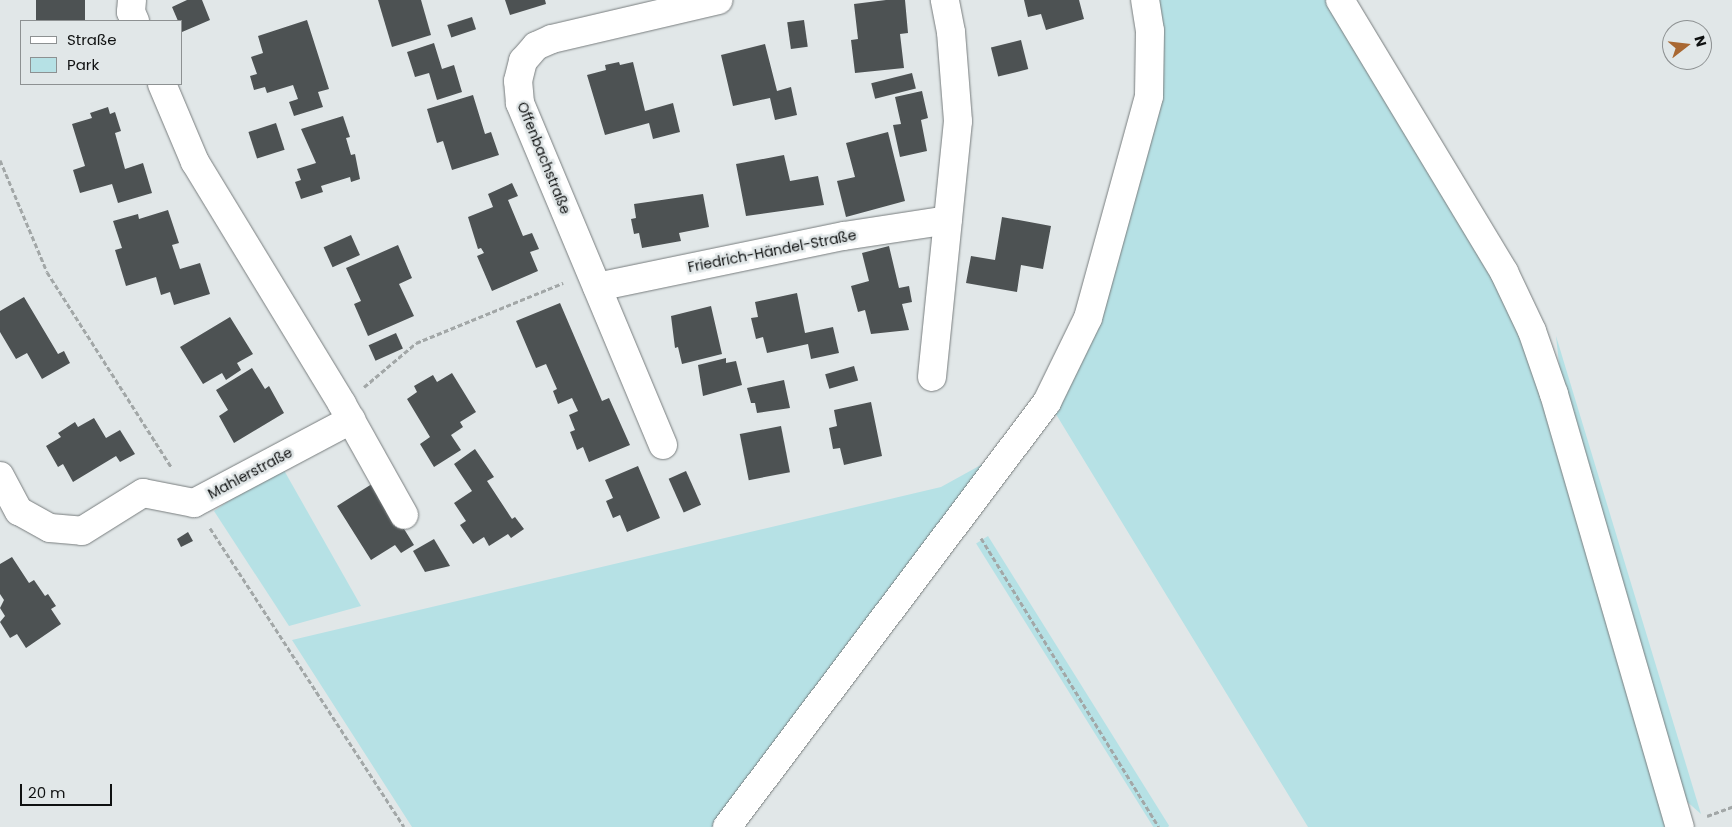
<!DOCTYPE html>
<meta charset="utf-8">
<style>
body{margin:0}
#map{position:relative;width:1732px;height:827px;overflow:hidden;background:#e1e7e8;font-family:Poppins,sans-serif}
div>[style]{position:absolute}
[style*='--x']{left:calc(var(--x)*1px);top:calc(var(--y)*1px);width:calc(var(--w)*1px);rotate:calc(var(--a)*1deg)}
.green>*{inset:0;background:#b6e1e5;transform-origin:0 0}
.building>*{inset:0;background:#4d5253;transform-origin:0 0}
.path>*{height:3px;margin-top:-1.5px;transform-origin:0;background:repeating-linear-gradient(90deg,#a2a7a7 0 5px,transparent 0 7.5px)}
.roads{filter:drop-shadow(0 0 1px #787d7e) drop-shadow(0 0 1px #787d7e)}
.minor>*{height:28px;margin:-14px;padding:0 14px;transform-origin:14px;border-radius:14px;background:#fff}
span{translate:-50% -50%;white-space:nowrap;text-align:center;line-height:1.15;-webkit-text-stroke:5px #e1e7e8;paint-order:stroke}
.street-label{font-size:14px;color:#0f1111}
.legend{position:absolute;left:20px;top:20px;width:162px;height:65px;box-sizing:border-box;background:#e1e7e8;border:1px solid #8d9192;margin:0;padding:6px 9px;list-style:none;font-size:15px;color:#0f1111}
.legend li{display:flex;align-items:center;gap:10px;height:25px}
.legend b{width:25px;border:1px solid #8d9192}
.north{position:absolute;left:1662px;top:20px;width:50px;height:50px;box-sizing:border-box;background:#e1e7e8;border:1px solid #8d9192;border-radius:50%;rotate:74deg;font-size:14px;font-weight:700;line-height:20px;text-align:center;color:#0f1111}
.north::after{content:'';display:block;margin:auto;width:18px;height:22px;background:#a96832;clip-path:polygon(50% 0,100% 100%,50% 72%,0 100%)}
.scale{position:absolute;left:20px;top:784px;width:92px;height:22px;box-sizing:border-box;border:2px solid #0f1111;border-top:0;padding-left:6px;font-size:15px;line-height:18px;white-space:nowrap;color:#0f1111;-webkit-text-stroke:4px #e1e7e8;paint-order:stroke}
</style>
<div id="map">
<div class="green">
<i style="clip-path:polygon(1157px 0,1332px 0,1524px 332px,1671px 815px,1664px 827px,1308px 827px,1054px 411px,1097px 331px)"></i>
<i style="clip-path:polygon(1556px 336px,1701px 814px,1676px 792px,1562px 391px)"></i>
<i style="clip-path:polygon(999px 455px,717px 827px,412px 827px,292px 640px,941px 487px)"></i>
<i style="clip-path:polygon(281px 465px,361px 606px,289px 626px,214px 511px)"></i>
<i style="left:988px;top:536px;width:342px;height:14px;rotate:58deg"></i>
</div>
<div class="building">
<i style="left:36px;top:0;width:49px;height:21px"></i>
<i style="clip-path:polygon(187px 0,202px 0,210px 20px,182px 32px,181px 21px,178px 21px,172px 7px)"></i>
<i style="clip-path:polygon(378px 0,421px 0,431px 35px,392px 47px)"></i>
<i style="clip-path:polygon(505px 0,545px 0,546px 4px,510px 15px)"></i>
<i style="clip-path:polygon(886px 0,905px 0,908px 33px,900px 34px,904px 68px,855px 73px,851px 40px,858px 39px,854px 4px)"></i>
<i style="clip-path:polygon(1024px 0,1079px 0,1084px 19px,1046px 30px,1041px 14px,1028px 17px)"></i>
<i style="left:472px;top:17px;width:13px;height:26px;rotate:72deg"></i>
<i style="clip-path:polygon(307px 20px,329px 89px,318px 92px,323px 107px,294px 116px,289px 102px,298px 99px,293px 85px,267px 93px,265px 87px,254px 90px,250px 76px,257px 74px,251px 57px,263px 53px,258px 36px)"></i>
<i style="left:804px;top:20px;width:27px;height:17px;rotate:82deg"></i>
<i style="left:1021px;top:40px;width:30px;height:31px;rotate:76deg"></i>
<i style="clip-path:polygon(434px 43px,442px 69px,454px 65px,462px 92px,437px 100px,429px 73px,415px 77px,407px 52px)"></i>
<i style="clip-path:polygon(765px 44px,777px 91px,791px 87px,797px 115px,775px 120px,770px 98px,733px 106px,721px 55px)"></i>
<i style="clip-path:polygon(619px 62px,620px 65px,633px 62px,645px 111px,673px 103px,680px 132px,653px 139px,649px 123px,605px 135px,587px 75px,606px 70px,605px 65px)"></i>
<i style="left:912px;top:73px;width:16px;height:42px;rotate:76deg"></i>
<i style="clip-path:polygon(922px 91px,928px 118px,921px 120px,927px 151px,900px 157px,893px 125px,901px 124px,895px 97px)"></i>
<i style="clip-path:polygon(473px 95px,485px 134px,491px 132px,499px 155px,452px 170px,443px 141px,437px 143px,427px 109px)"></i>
<i style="clip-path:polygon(108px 107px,110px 114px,115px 112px,121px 131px,115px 133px,125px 169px,143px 163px,152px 193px,118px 203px,112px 184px,80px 193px,73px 170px,85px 166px,72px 124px,92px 118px,90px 113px)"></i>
<i style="clip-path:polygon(343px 116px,350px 137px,346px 138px,351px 155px,355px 154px,360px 179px,351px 182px,350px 177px,321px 186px,323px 192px,301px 199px,295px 182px,301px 180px,297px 169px,316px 163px,301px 129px)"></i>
<i style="left:276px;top:123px;width:28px;height:29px;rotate:72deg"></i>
<i style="clip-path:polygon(888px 132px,905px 201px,846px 217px,837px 181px,855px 177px,846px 143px)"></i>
<i style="clip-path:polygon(784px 155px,790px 181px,818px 176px,824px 205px,746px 216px,736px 164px)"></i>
<i style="clip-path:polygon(512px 183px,518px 196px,508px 200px,523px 236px,532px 233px,539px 249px,530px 252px,538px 271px,492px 291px,477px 256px,484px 253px,481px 248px,478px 249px,468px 217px,493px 207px,488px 194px)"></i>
<i style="clip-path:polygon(703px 194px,709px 227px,679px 233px,681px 241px,642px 248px,639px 233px,634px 234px,631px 219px,636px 218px,634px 204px)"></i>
<i style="clip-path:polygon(168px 210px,179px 243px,172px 245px,180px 269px,200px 263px,210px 294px,174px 305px,170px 292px,161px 295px,156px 277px,126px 286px,115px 250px,122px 248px,113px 221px,138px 214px,139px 219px)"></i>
<i style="clip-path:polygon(1002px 217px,1051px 226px,1043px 269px,1021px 265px,1017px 292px,966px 283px,971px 256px,995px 260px)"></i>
<i style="left:351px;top:235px;width:22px;height:30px;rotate:66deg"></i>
<i style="clip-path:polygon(398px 245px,412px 278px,399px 284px,414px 316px,368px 336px,354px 304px,361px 301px,346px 268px)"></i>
<i style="clip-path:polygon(889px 246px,899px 288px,909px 286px,912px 302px,902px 304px,909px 330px,871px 334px,865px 310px,858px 312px,851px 286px,869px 281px,862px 253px)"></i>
<i style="clip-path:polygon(797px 293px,805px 333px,833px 327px,839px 353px,811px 359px,808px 344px,767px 353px,763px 337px,756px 339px,751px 318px,758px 317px,755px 302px)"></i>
<i style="clip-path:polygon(24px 297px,58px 354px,64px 351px,70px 363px,42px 379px,27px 353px,16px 359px,0 332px,0 311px)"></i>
<i style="clip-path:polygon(560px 303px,602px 401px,609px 398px,630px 445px,589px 462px,583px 447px,577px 450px,570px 432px,575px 430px,569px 415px,578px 411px,572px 398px,558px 404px,553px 391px,557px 389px,546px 364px,536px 368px,516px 321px)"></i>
<i style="clip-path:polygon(711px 306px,722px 354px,682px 364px,678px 347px,675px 348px,671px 316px)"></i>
<i style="clip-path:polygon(230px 317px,253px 354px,237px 363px,241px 370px,226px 380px,222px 373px,203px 384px,180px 347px)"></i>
<i style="left:396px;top:333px;width:17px;height:30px;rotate:66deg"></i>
<i style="clip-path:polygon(726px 358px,726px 363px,736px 361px,742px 385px,703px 396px,698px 365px)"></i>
<i style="left:854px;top:366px;width:15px;height:30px;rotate:74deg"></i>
<i style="clip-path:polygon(252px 368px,265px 389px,269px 386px,284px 413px,234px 443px,219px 416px,228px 410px,216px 390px)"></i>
<i style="clip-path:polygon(452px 373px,476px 412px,460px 422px,463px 427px,451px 435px,461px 450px,434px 467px,420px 444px,430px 437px,407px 399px,417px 392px,414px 386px,433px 375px,437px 382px)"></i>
<i style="clip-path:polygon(784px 380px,790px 408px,757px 413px,755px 403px,751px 403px,747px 388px)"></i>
<i style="clip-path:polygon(871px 402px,882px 456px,844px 465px,840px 448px,833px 449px,829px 428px,837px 426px,834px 410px)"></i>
<i style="clip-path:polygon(94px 418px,106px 438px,120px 430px,135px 454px,120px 462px,116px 456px,73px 482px,63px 464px,58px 467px,46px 446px,61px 437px,58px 433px,75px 422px,78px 427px)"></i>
<i style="left:781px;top:426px;width:47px;height:42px;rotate:79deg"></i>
<i style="clip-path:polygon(475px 449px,494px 477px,487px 481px,512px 519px,515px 517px,524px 529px,511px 538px,508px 534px,489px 546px,484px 537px,473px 544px,460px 525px,466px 521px,454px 503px,472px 491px,454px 464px)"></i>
<i style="clip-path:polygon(638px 466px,660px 518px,627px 532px,620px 515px,613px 518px,606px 501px,613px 498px,605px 480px)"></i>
<i style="left:686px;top:471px;width:37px;height:19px;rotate:66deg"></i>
<i style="clip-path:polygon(375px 482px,414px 545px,401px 553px,395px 545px,371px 560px,337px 506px)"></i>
<i style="clip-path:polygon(188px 532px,193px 541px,181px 547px,177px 539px)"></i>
<i style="clip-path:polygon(434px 539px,450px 566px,425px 572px,413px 551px)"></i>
<i style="clip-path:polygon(12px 557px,29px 583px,34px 580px,45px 596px,48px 594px,56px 606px,51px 609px,61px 624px,26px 648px,17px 634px,10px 638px,0 622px,5px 616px,0 608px,4px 600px,0 594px,0 564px)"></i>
</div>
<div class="path">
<i style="--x:0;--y:160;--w:121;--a:67.2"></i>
<i style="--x:47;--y:272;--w:232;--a:57.5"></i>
<i style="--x:364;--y:387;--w:68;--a:-40.2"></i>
<i style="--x:416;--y:343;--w:159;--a:-22.2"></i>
<i style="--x:210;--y:528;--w:356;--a:57"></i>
<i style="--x:981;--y:538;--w:339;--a:58.4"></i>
<i style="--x:1707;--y:816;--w:27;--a:-20"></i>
</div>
<div class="roads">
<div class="minor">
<i style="--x:132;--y:0;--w:12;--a:95"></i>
<i style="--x:131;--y:12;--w:10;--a:66"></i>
<i style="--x:1340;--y:0;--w:318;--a:58.9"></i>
<i style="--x:1504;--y:272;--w:65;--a:64.6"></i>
<i style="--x:1532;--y:331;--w:67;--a:70.8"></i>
<i style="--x:1554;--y:394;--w:451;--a:73.8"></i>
<i style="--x:162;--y:84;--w:85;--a:67.1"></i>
<i style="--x:195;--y:162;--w:283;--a:58.7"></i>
<i style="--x:342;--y:404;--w:127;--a:60.8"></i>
<i style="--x:597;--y:287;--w:252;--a:-11.7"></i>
<i style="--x:844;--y:236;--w:105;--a:-8.7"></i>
<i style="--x:932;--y:377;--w:257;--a:-84.2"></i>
<i style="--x:958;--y:121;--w:89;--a:-94.5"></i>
<i style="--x:951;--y:32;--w:33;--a:-101"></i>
<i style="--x:663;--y:445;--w:371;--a:-112.7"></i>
<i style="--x:520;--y:103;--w:22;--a:-95"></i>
<i style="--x:518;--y:81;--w:21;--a:-76"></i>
<i style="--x:523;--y:61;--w:20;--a:-49"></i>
<i style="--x:536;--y:46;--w:17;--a:-24"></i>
<i style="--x:552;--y:39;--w:171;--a:-13.2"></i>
<i style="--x:0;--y:476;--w:40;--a:62"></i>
<i style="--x:19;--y:511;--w:35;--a:29"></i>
<i style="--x:50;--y:528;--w:32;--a:5"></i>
<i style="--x:82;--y:531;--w:72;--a:-31.9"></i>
<i style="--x:143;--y:493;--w:52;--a:11.1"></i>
<i style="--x:194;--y:503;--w:178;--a:-27.9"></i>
<i style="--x:727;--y:827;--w:532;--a:-53.02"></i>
<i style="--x:1047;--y:402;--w:93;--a:-64"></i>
<i style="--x:1088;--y:318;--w:230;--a:-74.6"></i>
<i style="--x:1149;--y:96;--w:65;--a:-89.1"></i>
<i style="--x:1150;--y:31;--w:31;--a:-99"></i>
</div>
</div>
<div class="street-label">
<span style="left:544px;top:158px;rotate:68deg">Offenbachstraße</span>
<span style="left:772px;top:251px;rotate:-11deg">Friedrich-Händel-Straße</span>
<span style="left:250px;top:473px;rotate:-28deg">Mahlerstraße</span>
</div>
<ul class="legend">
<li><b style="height:6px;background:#fff"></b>Straße</li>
<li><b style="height:14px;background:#b6e1e5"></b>Park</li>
</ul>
<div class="north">N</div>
<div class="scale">20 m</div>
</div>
